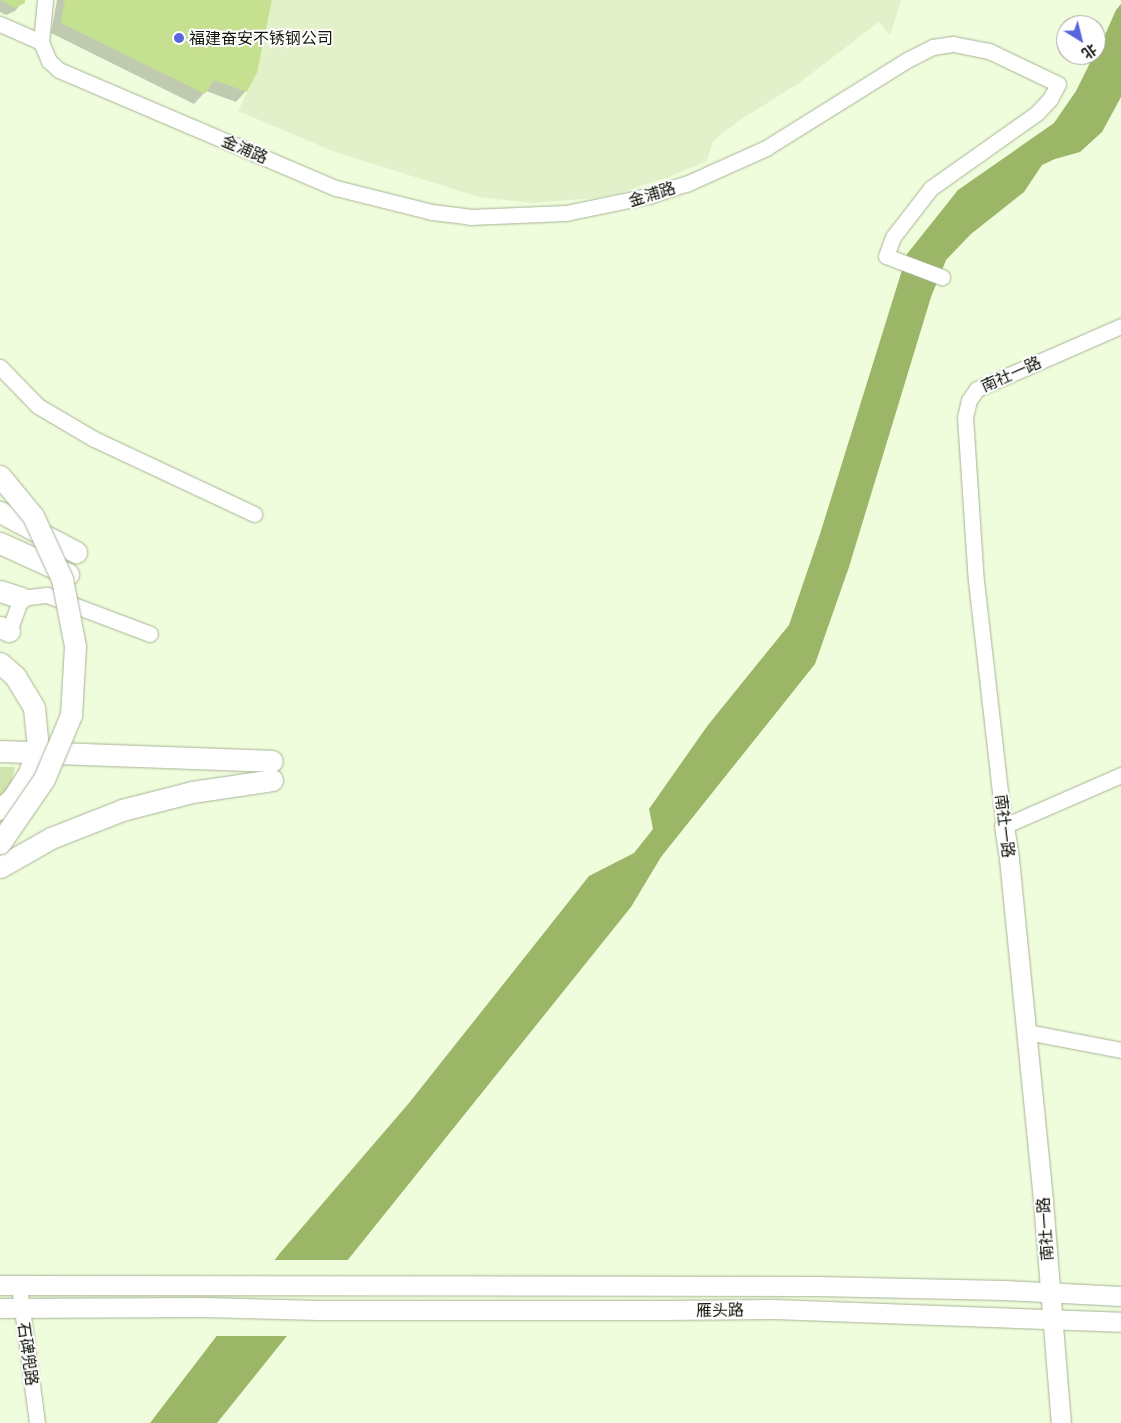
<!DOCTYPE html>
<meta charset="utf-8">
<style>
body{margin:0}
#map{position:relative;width:1121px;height:1423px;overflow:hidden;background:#f0fddd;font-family:"IBM Plex Serif","Noto Sans SC",serif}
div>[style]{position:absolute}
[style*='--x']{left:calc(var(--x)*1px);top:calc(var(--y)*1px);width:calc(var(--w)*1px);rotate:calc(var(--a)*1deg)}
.built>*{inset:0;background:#e2f1ca}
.green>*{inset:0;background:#d0e4ad}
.water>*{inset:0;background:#9bb667}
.pier>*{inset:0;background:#f0fddd}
.shadow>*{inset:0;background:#0003}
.building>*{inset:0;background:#c5e190}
.roads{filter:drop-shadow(0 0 1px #a7b395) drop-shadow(0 0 1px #a7b395)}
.minor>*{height:15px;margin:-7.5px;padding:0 7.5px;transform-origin:7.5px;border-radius:7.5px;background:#fff}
.major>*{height:19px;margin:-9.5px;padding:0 9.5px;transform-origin:9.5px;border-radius:9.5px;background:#fff}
.highway>*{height:21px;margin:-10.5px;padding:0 10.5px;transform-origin:10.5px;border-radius:10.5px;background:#fff}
.bridges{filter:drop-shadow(0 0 1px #a7b395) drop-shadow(0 0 1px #a7b395)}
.highway-bridge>*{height:21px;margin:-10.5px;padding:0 10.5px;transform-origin:10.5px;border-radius:10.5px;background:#fff}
.dots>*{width:14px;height:14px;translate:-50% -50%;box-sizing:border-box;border:2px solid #fff;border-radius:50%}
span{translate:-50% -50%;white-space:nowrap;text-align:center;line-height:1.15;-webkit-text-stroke:4px #fff;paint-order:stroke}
.poi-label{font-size:16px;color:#11150a}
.left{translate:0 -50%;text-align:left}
.street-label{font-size:16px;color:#11150a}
.north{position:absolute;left:1056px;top:15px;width:50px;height:50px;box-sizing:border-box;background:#fff;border:1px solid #a0a19d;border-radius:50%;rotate:144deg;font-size:14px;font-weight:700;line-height:20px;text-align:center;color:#11150a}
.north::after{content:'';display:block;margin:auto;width:18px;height:22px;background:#5965dc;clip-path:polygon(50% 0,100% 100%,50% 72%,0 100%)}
</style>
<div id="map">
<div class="built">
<i style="clip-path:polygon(272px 0,901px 0,890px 36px,879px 22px,799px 83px,737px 122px,713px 141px,707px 161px,669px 177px,619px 193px,594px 198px,533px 203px,479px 197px,335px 152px,238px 111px,257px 73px)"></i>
</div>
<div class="green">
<i style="clip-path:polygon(0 767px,15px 767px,0 829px)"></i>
</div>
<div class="water">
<i style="clip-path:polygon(1121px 4px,1121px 97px,1102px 132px,1080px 152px,1055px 159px,1042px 165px,1024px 192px,971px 234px,946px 260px,931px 297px,849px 567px,815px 664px,661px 857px,631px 907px,217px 1423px,150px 1423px,280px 1253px,409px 1103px,589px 876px,634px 853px,653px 829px,649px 809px,708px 725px,789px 625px,820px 534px,907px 254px,958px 190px,1054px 123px,1076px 91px,1094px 55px,1096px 55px,1116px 10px)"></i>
</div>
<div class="pier">
<i style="clip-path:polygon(271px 1260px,352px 1260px,291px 1336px,213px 1336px)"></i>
</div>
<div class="shadow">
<i style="clip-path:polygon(0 0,24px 0,15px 11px,6px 15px,0 12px)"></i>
<i style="clip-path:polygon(57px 0,271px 0,246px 91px,236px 102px,206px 91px,194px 104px,51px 33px)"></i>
</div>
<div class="building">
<i style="clip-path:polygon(0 0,25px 0,25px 3px,15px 8px)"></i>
<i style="clip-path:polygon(65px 0,272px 0,257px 73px,247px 92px,214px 80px,205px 94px,61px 23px)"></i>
</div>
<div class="roads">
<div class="minor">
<i style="--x:45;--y:0;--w:42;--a:95.4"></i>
<i style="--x:41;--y:42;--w:21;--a:67"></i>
<i style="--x:49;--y:61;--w:13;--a:42"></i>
<i style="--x:59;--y:70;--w:301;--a:23.1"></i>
<i style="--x:336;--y:188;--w:99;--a:14"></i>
<i style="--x:432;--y:212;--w:38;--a:7"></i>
<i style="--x:470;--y:217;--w:96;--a:-2.4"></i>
<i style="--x:566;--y:213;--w:84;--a:-11.7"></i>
<i style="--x:648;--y:196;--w:40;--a:-18"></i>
<i style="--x:686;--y:184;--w:88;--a:-24.2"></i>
<i style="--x:766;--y:148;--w:166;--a:-32"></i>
<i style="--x:907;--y:60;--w:29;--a:-27"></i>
<i style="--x:933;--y:47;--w:20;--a:-9"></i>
<i style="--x:953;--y:44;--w:37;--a:11"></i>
<i style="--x:989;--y:51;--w:76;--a:25.6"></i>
<i style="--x:1058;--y:84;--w:17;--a:118"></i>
<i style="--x:1050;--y:99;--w:19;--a:133"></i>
<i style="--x:1037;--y:113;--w:130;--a:144.7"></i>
<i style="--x:931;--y:188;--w:62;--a:127.8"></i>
<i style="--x:893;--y:237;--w:20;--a:110"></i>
<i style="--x:886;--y:256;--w:60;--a:20.6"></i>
<i style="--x:0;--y:24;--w:45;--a:23.7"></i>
<i style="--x:1121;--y:326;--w:157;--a:156.4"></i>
<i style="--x:977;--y:389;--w:14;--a:126"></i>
<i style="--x:969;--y:400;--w:17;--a:103"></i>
<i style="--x:965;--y:417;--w:164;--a:86.2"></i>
<i style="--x:976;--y:581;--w:247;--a:83.5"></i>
<i style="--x:1004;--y:826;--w:128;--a:-23.6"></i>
<i style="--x:0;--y:367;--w:54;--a:45.7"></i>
<i style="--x:38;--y:406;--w:65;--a:30.5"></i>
<i style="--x:94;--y:439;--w:177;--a:25.1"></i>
<i style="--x:9;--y:631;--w:35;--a:-70"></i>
<i style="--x:21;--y:598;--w:26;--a:-7"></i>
<i style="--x:47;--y:595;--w:110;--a:20.7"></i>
<i style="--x:1027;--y:1032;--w:96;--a:10.8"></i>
<i style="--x:19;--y:1286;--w:138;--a:82.5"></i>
</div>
<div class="major">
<i style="--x:1004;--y:826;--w:33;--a:81"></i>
<i style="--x:1009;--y:859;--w:344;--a:84.3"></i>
<i style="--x:1043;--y:1201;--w:223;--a:85.4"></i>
<i style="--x:0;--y:1285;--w:816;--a:0.07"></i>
<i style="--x:816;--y:1286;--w:188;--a:1.2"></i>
<i style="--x:1004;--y:1290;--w:117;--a:2.9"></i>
<i style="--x:0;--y:1308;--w:203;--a:-0.3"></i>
<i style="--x:203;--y:1307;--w:115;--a:1.5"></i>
<i style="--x:318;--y:1310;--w:345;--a:0"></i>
<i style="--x:663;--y:1310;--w:111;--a:-0.5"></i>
<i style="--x:774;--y:1309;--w:347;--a:2.1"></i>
</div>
<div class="highway">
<i style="--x:0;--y:512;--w:86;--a:27.8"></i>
<i style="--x:0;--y:543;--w:75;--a:24.5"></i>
<i style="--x:0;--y:591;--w:22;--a:18"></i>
<i style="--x:0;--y:627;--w:10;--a:24"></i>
<i style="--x:0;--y:663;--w:20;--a:41"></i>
<i style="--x:15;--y:676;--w:37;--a:59"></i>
<i style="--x:34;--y:708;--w:40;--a:84.3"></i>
<i style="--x:38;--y:748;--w:27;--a:110"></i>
<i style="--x:29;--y:773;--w:30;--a:123"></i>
<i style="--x:13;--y:798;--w:17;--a:140"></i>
<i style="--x:0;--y:751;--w:272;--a:2.1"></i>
<i style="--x:0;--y:867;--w:59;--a:-29.6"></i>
<i style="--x:51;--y:838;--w:76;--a:-21.5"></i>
<i style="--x:122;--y:810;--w:72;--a:-14.4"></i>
<i style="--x:192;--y:792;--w:81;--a:-8.5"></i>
</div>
</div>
<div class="bridges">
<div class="highway-bridge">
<i style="--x:0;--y:476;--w:52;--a:50.5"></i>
<i style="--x:33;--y:516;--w:69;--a:65.3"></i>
<i style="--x:62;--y:579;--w:68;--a:79"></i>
<i style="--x:75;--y:646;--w:69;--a:93.3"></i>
<i style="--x:71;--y:715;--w:69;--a:112.9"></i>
<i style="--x:44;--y:779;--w:78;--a:124.5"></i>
</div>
</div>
<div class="dots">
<i style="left:179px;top:38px;background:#5965dc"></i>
</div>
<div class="poi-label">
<span class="left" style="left:189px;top:38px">福建奋安不锈钢公司</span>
</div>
<div class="street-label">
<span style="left:245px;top:149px;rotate:23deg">金浦路</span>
<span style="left:652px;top:194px;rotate:-17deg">金浦路</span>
<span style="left:1011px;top:374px;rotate:-24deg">南社一路</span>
<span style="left:1005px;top:826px;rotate:83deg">南社一路</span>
<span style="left:1045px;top:1229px;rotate:-94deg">南社一路</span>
<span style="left:720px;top:1310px;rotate:-1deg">雁头路</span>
<span style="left:28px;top:1354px;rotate:82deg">石碑兜路</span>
</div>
<div class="north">北</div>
</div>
